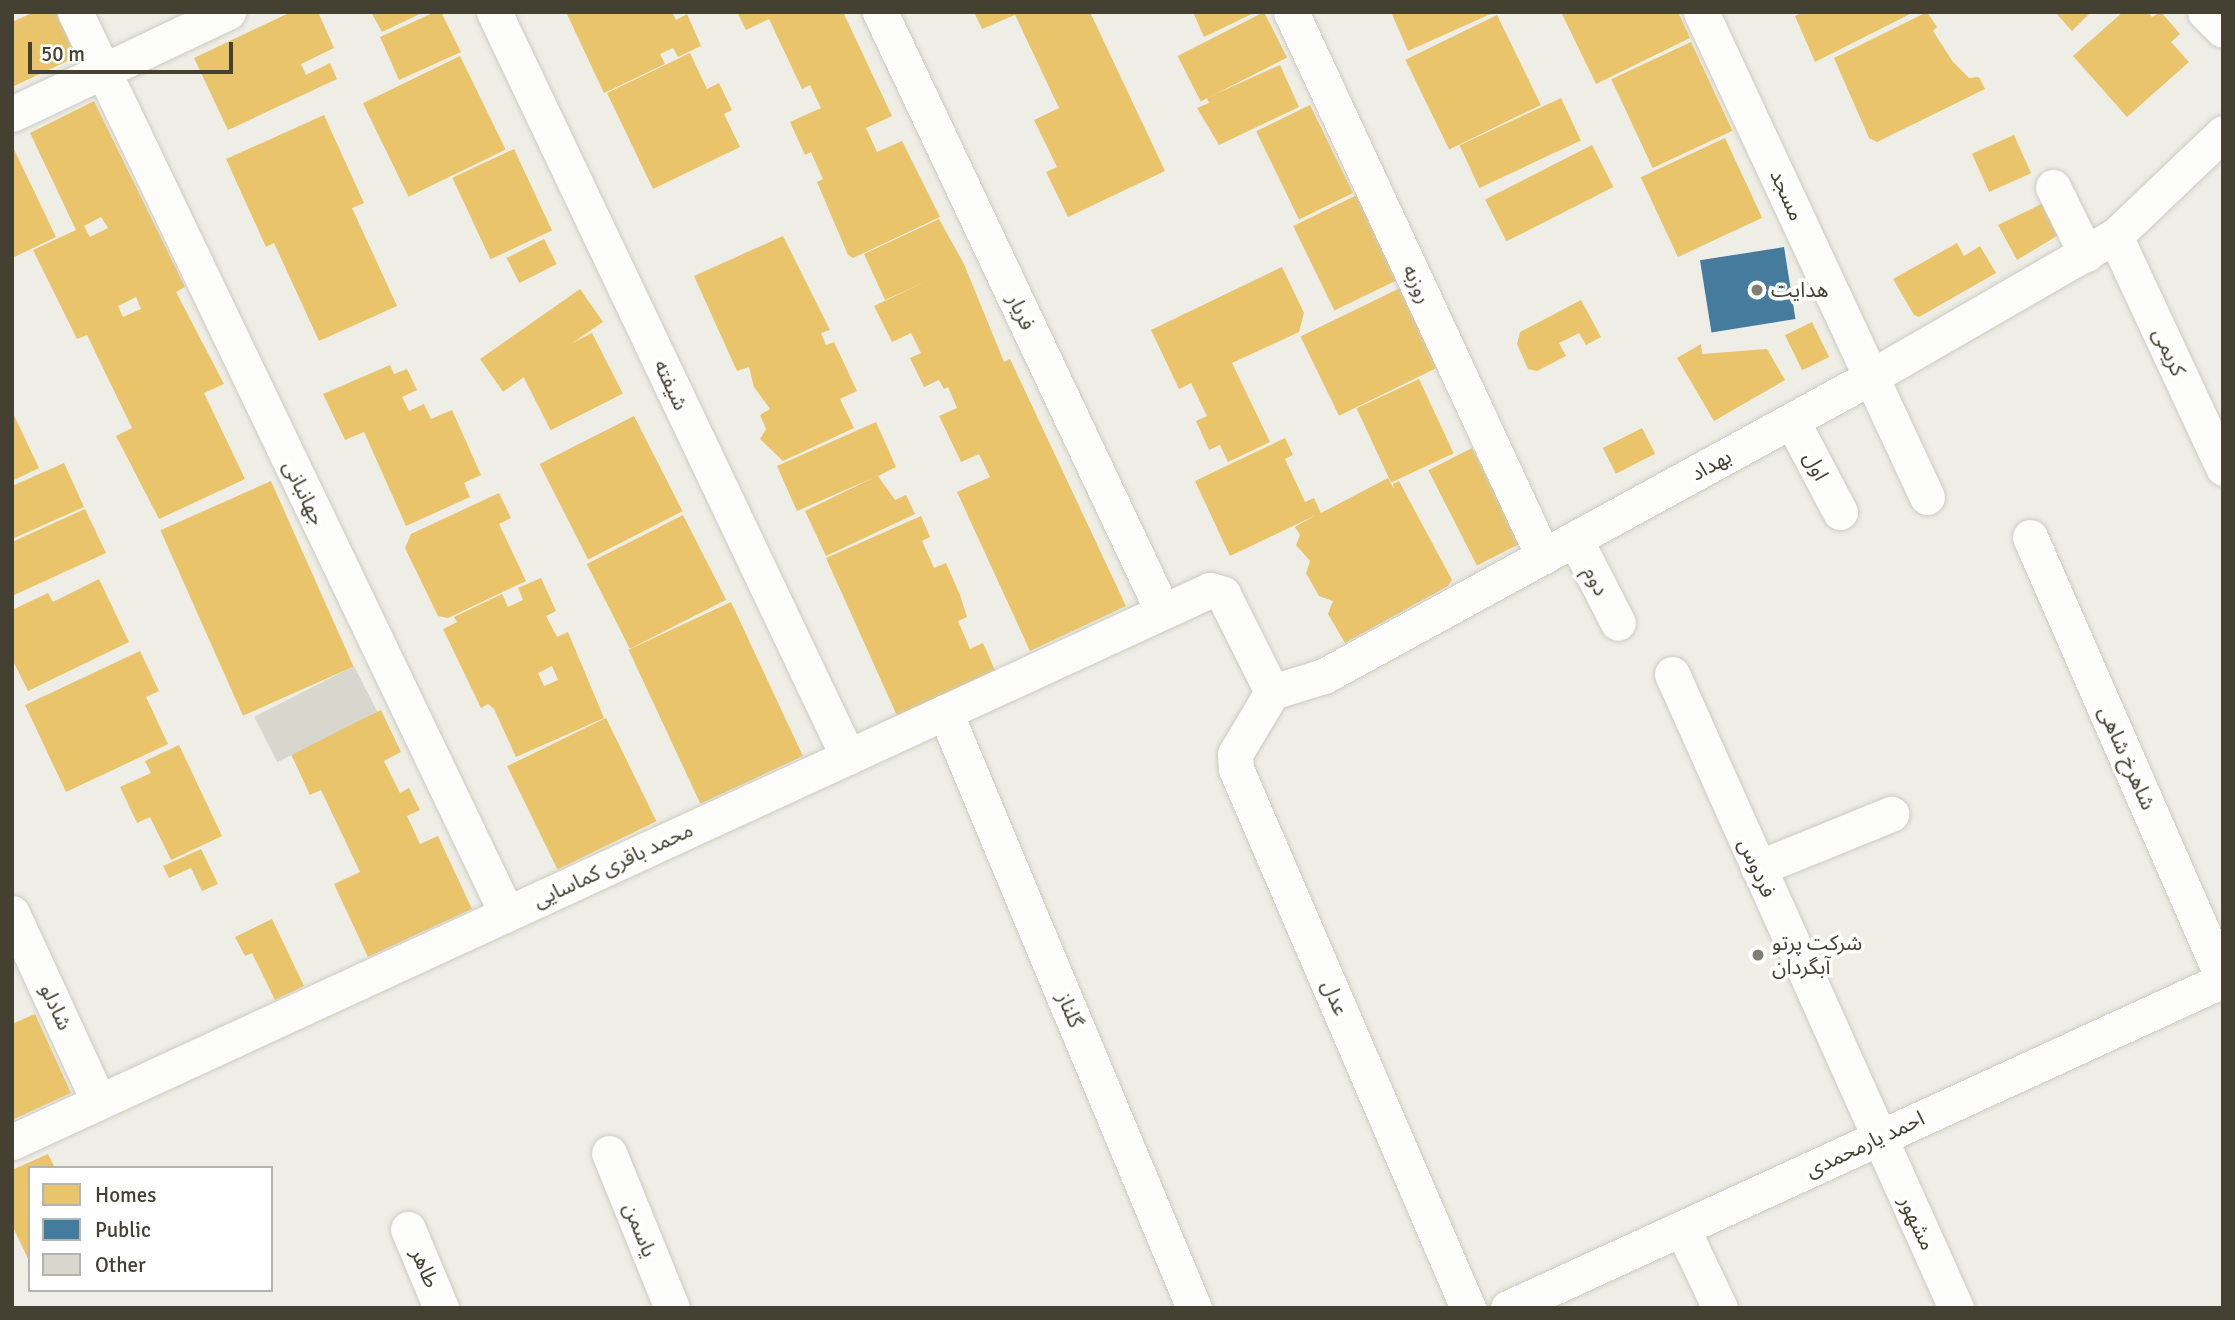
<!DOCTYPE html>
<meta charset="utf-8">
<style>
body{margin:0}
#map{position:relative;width:2235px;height:1320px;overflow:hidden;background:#eeeee6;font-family:Signika,"Noto Sans Arabic",sans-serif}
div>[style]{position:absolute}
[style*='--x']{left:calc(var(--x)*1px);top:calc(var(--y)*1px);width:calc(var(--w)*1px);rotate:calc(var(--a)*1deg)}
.homes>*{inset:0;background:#e9c46a;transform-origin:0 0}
.public>*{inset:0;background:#457b9d;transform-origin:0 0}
.building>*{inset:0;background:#d8d7ce;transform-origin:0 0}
.roads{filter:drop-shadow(0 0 2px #cccbc3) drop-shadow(0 0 2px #cccbc3)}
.minor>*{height:35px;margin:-17.5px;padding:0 17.5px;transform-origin:17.5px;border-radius:17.5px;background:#fcfcfb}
.dots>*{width:19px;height:19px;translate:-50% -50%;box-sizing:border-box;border:4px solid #fff;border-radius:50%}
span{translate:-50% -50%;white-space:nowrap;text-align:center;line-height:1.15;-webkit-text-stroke:7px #fff;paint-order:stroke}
.street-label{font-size:21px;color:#444132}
.poi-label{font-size:21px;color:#444132}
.left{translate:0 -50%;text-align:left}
.frame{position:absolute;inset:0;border:14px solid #444132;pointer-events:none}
.legend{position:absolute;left:28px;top:1166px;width:245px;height:126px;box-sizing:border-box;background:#fff;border:2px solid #b4b3ad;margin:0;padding:9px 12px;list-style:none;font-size:21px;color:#444132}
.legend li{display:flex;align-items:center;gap:14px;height:35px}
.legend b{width:35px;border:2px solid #b4b3ad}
.scale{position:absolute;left:28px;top:42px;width:205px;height:32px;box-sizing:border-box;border:4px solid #444132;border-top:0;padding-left:9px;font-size:21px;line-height:24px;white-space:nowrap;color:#444132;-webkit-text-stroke:5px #fff;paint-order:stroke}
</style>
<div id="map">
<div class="homes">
<i style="clip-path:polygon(34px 12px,56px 12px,76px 57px,12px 87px,12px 22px)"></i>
<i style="clip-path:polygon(291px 12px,318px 12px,334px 48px,301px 64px,306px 75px,330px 63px,337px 79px,228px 130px,194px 58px)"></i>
<i style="clip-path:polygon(371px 12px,424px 12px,382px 32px)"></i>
<i style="clip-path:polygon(435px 12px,441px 12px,461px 52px,399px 80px,380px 37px)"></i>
<i style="clip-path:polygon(566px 12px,672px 12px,676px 20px,687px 14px,701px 46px,678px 57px,673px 48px,660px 54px,665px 64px,604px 93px)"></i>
<i style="clip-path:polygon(737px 12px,843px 12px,892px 116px,866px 128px,877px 152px,902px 141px,940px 217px,853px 258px,848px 255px,817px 182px,823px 179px,811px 152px,805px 155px,790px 122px,821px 108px,810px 85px,802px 89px,769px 19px,746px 30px)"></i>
<i style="clip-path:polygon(974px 12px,1090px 12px,1165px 171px,1068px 217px,1046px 172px,1057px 167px,1034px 120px,1059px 108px,1015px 15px,982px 29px)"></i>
<i style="clip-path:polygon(1193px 12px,1256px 12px,1204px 37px)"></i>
<i style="left:1264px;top:12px;width:51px;height:97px;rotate:63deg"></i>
<i style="clip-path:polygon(1391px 12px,1495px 12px,1408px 51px)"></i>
<i style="clip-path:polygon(1561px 12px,1678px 12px,1690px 38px,1596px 84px)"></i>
<i style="clip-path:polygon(1803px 12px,1914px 12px,1815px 62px,1795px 16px)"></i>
<i style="clip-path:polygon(1927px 12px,1937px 27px,1933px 31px,1953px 62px,1969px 78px,1979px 77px,1985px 89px,1877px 142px,1869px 138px,1834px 58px)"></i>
<i style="clip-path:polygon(2055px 12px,2091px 12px,2072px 31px)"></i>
<i style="clip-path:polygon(2123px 12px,2148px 12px,2152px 17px,2161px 12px,2180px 34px,2171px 42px,2189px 62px,2127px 117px,2073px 56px)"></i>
<i style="left:1497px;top:15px;width:100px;height:102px;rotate:64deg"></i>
<i style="left:1691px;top:42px;width:98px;height:88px;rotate:65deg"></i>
<i style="clip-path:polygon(690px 53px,707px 89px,719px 83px,732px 110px,724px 114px,740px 147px,653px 189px,607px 93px)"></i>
<i style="left:460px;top:56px;width:104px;height:108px;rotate:64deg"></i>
<i style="clip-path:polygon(1280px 65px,1299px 107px,1219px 145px,1197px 108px,1209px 103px,1207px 98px)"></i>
<i style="left:1561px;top:98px;width:47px;height:112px;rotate:65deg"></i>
<i style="clip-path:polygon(evenodd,94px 101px,185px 287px,176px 292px,224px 384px,204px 393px,245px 479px,159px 519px,116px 436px,132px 428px,87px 335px,77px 339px,33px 250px,76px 230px,30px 133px,94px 101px,101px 217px,108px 228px,90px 237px,84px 226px,101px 217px,94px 101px,136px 297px,141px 309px,123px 317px,118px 306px,136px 297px)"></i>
<i style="left:1310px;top:105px;width:98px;height:60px;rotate:64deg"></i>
<i style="clip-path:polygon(324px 115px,364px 203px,352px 208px,397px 306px,319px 341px,274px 243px,266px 247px,226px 159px)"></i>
<i style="left:2014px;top:135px;width:42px;height:46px;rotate:66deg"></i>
<i style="left:1725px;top:138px;width:88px;height:93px;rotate:65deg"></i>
<i style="clip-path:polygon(12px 145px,56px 237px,12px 258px)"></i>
<i style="left:1592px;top:145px;width:47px;height:120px;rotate:63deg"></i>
<i style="left:514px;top:149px;width:90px;height:68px;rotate:65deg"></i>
<i style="left:1357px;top:195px;width:94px;height:71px;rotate:64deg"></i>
<i style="clip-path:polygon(2054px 198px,2070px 228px,2017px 260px,1998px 225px)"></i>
<i style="clip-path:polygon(939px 219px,964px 264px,1004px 362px,1010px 359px,1126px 606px,1030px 651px,957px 492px,990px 477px,979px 454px,961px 462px,939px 416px,957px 408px,948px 387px,944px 389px,939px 380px,924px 387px,910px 358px,921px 353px,911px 333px,892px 342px,874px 306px,927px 281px,885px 300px,864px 254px)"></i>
<i style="clip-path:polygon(783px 236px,830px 330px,821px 333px,826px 345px,834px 342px,857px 391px,840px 399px,854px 428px,783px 461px,760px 439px,766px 429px,760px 415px,770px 409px,754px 387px,749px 367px,737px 371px,694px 276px)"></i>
<i style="left:544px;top:239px;width:28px;height:42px;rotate:63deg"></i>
<i style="clip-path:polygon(1957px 243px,1964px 256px,1980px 246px,1996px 273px,1919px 317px,1914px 315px,1893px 279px)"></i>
<i style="clip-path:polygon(1282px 267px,1304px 313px,1299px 332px,1232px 363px,1270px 442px,1228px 462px,1220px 445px,1209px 450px,1196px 421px,1207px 416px,1191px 383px,1179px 389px,1151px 330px)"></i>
<i style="left:1402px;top:287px;width:88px;height:113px;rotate:64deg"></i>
<i style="left:580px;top:289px;width:40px;height:122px;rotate:55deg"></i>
<i style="clip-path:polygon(1581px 300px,1601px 337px,1586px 345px,1579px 333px,1559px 343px,1566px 356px,1537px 371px,1528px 369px,1517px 344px,1520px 332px)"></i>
<i style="left:1812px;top:322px;width:39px;height:30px;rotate:64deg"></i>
<i style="left:592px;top:333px;width:68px;height:81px;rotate:63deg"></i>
<i style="clip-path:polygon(1701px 344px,1702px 354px,1767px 349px,1785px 380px,1714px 421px,1677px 358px)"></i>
<i style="clip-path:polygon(390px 365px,394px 374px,407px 369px,417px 390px,402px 397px,409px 411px,424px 404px,431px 419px,452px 410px,481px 475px,464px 483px,470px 497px,406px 526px,364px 432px,345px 440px,323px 394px)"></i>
<i style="left:1419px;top:379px;width:82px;height:69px;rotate:65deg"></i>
<i style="clip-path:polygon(12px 411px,39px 468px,12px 481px)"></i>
<i style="left:634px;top:416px;width:107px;height:106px;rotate:63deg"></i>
<i style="clip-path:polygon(876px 422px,896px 467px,878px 476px,895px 500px,906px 495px,915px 514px,826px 556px,805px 511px,875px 477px,797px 511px,777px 466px)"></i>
<i style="left:1642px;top:428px;width:29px;height:44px;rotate:63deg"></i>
<i style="clip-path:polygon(1285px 438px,1293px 455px,1285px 459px,1305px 502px,1314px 498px,1321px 513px,1388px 478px,1394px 489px,1393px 484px,1399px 481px,1452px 580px,1448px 586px,1345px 643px,1328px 614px,1333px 601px,1319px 596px,1306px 573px,1310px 561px,1296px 545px,1300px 535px,1295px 527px,1316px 515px,1230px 556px,1195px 481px)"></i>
<i style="left:1472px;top:448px;width:107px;height:49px;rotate:63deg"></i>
<i style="clip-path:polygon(64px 463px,84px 507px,12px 539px,12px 486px)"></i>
<i style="left:271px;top:481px;width:203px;height:121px;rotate:66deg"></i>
<i style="clip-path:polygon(499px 493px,511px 518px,499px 524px,526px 581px,448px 618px,438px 616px,405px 548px,411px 534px)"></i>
<i style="clip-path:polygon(85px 509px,106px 553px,12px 596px,12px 542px)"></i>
<i style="left:683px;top:515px;width:95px;height:108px;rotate:63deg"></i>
<i style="clip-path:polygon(921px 516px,930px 537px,922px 541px,934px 568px,946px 563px,960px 595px,967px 617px,958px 621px,970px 649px,983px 643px,997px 675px,898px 718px,826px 558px)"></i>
<i style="clip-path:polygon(evenodd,541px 578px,556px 611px,546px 616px,557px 637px,568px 632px,604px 718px,516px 757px,494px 709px,488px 704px,481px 708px,443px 629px,457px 622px,454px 617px,502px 594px,508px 607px,523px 600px,518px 588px,541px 578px,552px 666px,558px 680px,544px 686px,538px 673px,552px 666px)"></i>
<i style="clip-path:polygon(99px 579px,129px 642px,28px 691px,12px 659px,12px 610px,48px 593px,53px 602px)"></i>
<i style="left:731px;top:602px;width:170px;height:113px;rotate:65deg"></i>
<i style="clip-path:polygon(140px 651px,159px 691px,146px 697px,168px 744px,66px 792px,25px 705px)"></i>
<i style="clip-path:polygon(381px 710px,401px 752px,384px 761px,400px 793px,409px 788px,420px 810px,407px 816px,420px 844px,438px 836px,472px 909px,368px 957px,334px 884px,360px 872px,321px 790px,310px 795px,290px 752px)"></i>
<i style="left:606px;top:718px;width:115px;height:110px;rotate:64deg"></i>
<i style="clip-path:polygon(179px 745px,222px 836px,171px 860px,150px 817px,137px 823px,120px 787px,151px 773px,145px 761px)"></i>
<i style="clip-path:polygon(201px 849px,218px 884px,202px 891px,191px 868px,169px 878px,163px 866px)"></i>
<i style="clip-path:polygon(272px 919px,304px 986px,275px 1000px,252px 953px,245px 956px,235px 937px)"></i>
<i style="clip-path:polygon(35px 1014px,71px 1093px,12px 1120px,12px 1024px)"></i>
<i style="clip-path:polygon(48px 1154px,55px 1168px,30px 1168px,30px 1263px,12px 1225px,12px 1170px)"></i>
</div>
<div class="public">
<i style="left:1784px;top:247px;width:73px;height:85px;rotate:81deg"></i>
</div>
<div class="building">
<i style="left:354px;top:666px;width:51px;height:112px;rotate:63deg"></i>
</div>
<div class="roads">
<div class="minor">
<i style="--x:75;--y:12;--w:1000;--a:64.41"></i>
<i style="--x:494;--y:12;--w:825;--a:64.58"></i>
<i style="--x:880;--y:12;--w:663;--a:64.75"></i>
<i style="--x:1291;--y:12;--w:600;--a:65.14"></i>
<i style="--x:1701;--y:12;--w:535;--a:65.02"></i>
<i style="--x:2205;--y:12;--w:25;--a:45"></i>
<i style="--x:12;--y:114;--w:239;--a:-25.3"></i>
<i style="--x:2053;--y:187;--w:75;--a:63.8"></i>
<i style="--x:2115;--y:236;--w:256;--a:65"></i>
<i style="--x:1792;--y:421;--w:103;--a:62.2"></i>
<i style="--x:2030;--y:537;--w:482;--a:66.4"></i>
<i style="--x:1575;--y:539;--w:94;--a:62.9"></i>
<i style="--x:1672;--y:674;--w:695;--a:65.87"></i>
<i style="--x:1272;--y:692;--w:72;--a:120.8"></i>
<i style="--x:1235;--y:754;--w:15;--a:86"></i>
<i style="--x:1236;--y:769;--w:587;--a:66.71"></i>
<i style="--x:945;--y:712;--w:646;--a:67.33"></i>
<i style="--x:1758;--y:868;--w:144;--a:-22.1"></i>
<i style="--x:12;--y:913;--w:208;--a:65.3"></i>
<i style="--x:12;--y:1142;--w:1319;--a:-24.74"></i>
<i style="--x:1210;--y:590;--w:14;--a:17"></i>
<i style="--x:1223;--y:594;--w:110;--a:63.4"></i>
<i style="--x:1272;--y:692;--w:54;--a:-17.1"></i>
<i style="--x:1324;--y:676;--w:621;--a:-28.67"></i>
<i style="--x:1869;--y:378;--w:284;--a:-30"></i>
<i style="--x:2115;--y:236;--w:149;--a:-43.6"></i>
<i style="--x:609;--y:1153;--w:167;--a:67.9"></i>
<i style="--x:1682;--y:1228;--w:89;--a:64.6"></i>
<i style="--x:408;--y:1229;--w:86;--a:67.3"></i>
<i style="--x:1508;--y:1308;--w:787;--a:-24.64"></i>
</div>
</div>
<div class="dots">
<i style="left:1757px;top:290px;background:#807e71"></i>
<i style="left:1758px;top:955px;background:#807e71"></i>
</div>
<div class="street-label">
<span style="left:1787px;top:195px;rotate:66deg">مسجد</span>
<span style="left:1417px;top:284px;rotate:65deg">روزبه</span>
<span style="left:1021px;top:312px;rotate:65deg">فریار</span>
<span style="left:2169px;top:352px;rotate:65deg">کریمی</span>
<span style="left:671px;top:385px;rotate:65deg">شیفته</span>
<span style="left:1711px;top:465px;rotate:-29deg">بهداد</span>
<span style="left:1816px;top:466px;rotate:62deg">اول</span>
<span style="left:304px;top:493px;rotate:64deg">جهانبانی</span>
<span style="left:1596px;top:581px;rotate:63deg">دوم</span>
<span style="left:2127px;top:758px;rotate:66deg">شاهرخ شاهی</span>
<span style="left:613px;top:865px;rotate:-25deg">محمد باقری کماسایی</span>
<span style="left:1757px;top:868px;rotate:66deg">فردوس</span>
<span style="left:1335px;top:998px;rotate:67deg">عدل</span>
<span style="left:56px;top:1007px;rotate:65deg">شادلو</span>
<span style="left:1070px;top:1010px;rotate:67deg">گلناز</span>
<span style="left:1865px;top:1144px;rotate:-25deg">احمد یارمحمدی</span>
<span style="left:1917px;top:1223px;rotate:65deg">مشهور</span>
<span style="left:640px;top:1230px;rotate:68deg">یاسمن</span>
<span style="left:425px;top:1268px;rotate:67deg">طاهر</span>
</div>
<div class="poi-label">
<span class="left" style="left:1771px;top:290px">هدایت</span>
<span class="left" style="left:1772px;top:955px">شرکت پرتو<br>آبگردان</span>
</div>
<div class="frame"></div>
<ul class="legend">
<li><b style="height:19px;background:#e9c46a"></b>Homes</li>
<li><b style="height:19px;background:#457b9d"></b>Public</li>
<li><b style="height:19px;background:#d8d7ce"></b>Other</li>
</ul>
<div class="scale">50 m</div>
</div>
